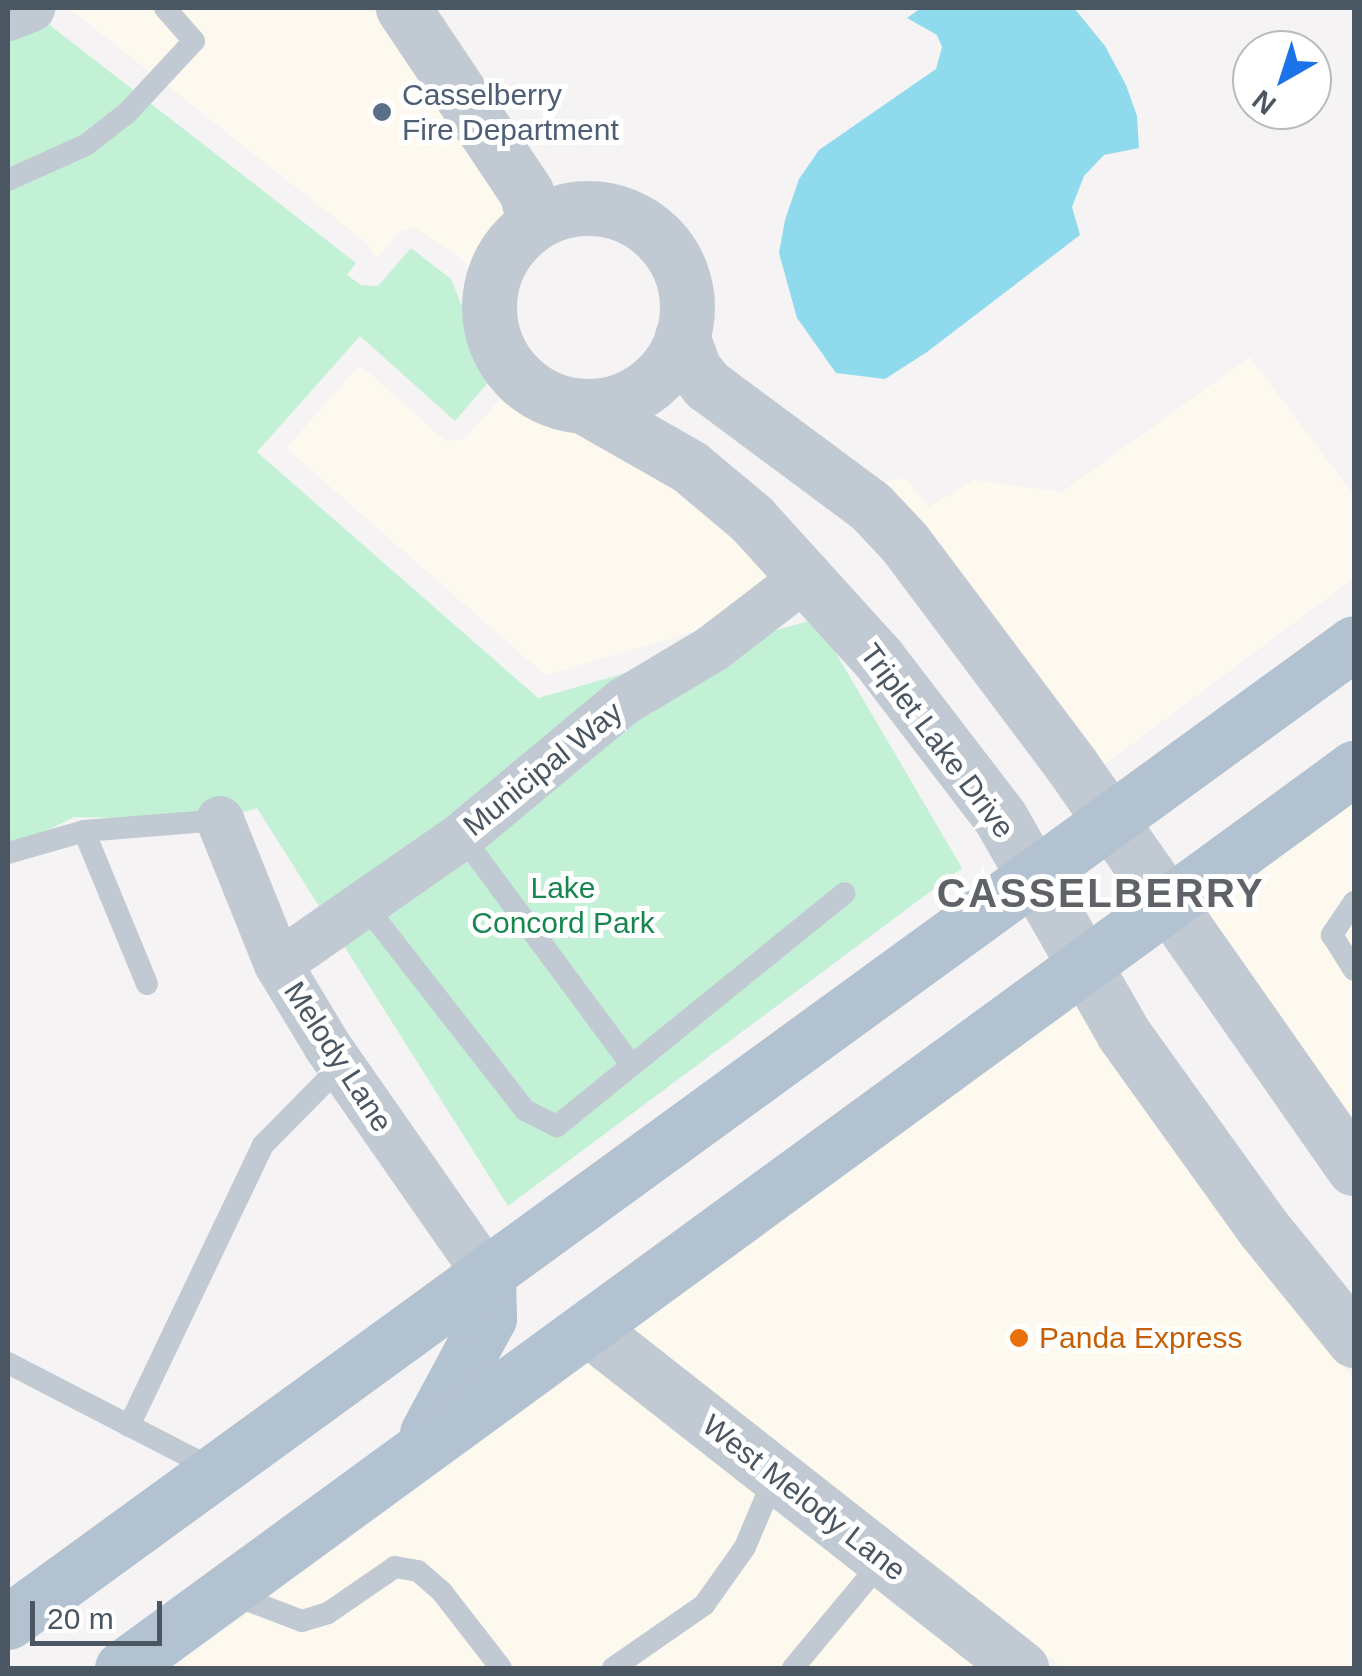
<!DOCTYPE html>
<style>
body{margin:0}
#map{position:relative;width:1362px;height:1676px;overflow:hidden;background:#f5f3f3;font-family:Helvetica,sans-serif}
div>[style]{position:absolute}
[style*='--x']{left:calc(var(--x)*1px);top:calc(var(--y)*1px);width:calc(var(--w)*1px);rotate:calc(var(--a)*1deg)}
.commercial>*{inset:0;background:#fdf9ef}
.green>*{inset:0;background:#c3f1d5}
.water>*{inset:0;background:#90daee}
.service>*{height:22px;margin:-11px;padding:0 11px;transform-origin:11px;border-radius:11px;background:#c1cad2}
.minor>*{height:48px;margin:-24px;padding:0 24px;transform-origin:24px;border-radius:24px;background:#c1cad2}
.tertiary>*{height:55px;margin:-27.5px;padding:0 27.5px;transform-origin:27.5px;border-radius:27.5px;background:#c1cad2}
.tertiary>.ring{margin:-27.5px;padding:0;box-sizing:content-box;background:none;border:55px solid #c1cad2;border-radius:50%}
.primary>*{height:55px;margin:-27.5px;padding:0 27.5px;transform-origin:27.5px;border-radius:27.5px;background:#b3c2d1}
.dots>*{width:28px;height:28px;translate:-50% -50%;box-sizing:border-box;border:5px solid #fff;border-radius:50%}
span{translate:-50% -50%;white-space:nowrap;text-align:center;line-height:1.15;-webkit-text-stroke:10px #fff;paint-order:stroke}
.service-label{font-size:30px;color:#4e5e75}
.left{translate:0 -50%;text-align:left}
.street-label{font-size:30px;color:#4a5661}
.park-label{font-size:30px;color:#17864f}
.food-label{font-size:30px;color:#c56008}
.district-label{font-size:40px;color:#5f6368;font-weight:700;letter-spacing:2.5px}
.frame{position:absolute;inset:0;border:10px solid #4a5661;pointer-events:none}
.north{position:absolute;left:1232px;top:30px;width:100px;height:100px;box-sizing:border-box;background:#fff;border:2px solid #b7bbc0;border-radius:50%;rotate:219deg;font-size:28px;font-weight:700;line-height:40px;text-align:center;color:#4a5661}
.north::after{content:'';display:block;margin:auto;width:35px;height:45px;background:#1a73e8;clip-path:polygon(50% 0,100% 100%,50% 72%,0 100%)}
.scale{position:absolute;left:30px;top:1601px;width:132px;height:45px;box-sizing:border-box;border:5px solid #4a5661;border-top:0;padding-left:12px;font-size:30px;line-height:35px;white-space:nowrap;color:#4a5661;-webkit-text-stroke:8px #fff;paint-order:stroke}
</style>
<div id="map">
<div class="commercial">
<i style="clip-path:polygon(69px 8px,372px 8px,508px 214px,482px 245px,471px 272px,464px 261px,414px 227px,401px 231px,376px 258px,369px 245px)"></i>
<i style="clip-path:polygon(1250px 357px,1354px 495px,1354px 578px,1104px 765px,881px 483px,905px 478px,929px 507px,974px 480px,1062px 492px)"></i>
<i style="clip-path:polygon(360px 365px,446px 441px,464px 439px,502px 397px,538px 422px,574px 430px,675px 488px,771px 575px,693px 632px,545px 675px,286px 448px)"></i>
<i style="clip-path:polygon(1354px 802px,1354px 1124px,1203px 912px)"></i>
<i style="clip-path:polygon(1078px 1005px,1244px 1245px,1354px 1379px,1354px 1668px,1063px 1668px,633px 1330px)"></i>
<i style="clip-path:polygon(590px 1362px,979px 1668px,172px 1668px,194px 1652px)"></i>
</div>
<div class="green">
<i style="clip-path:polygon(29px 9px,356px 263px,347px 275px,361px 285px,378px 286px,411px 248px,451px 279px,491px 379px,455px 421px,360px 336px,257px 452px,538px 698px,816px 619px,962px 868px,508px 1206px,257px 808px,220px 820px,74px 817px,8px 850px,8px 17px)"></i>
</div>
<div class="water">
<i style="clip-path:polygon(921px 8px,1074px 8px,1105px 46px,1126px 85px,1137px 116px,1139px 148px,1104px 155px,1084px 176px,1072px 207px,1080px 235px,927px 352px,885px 379px,836px 373px,797px 318px,779px 253px,785px 220px,799px 179px,819px 150px,936px 69px,942px 47px,937px 35px,907px 18px)"></i>
</div>
<div class="service">
<i style="--x:8;--y:180;--w:85;--a:-24.2"></i>
<i style="--x:86;--y:145;--w:52;--a:-38"></i>
<i style="--x:127;--y:113;--w:98;--a:-47.1"></i>
<i style="--x:194;--y:41;--w:44;--a:-131.3"></i>
<i style="--x:462;--y:836;--w:282;--a:53.5"></i>
<i style="--x:8;--y:853;--w:79;--a:-16.1"></i>
<i style="--x:1354;--y:902;--w:40;--a:124"></i>
<i style="--x:1332;--y:935;--w:41;--a:57.8"></i>
<i style="--x:364;--y:904;--w:261;--a:52"></i>
<i style="--x:525;--y:1110;--w:36;--a:27"></i>
<i style="--x:557;--y:1126;--w:370;--a:-39"></i>
<i style="--x:147;--y:984;--w:165;--a:-112.4"></i>
<i style="--x:84;--y:831;--w:136;--a:-4.6"></i>
<i style="--x:8;--y:1363;--w:231;--a:27.3"></i>
<i style="--x:129;--y:1426;--w:311;--a:-64.5"></i>
<i style="--x:263;--y:1145;--w:111;--a:-45.4"></i>
<i style="--x:231;--y:1594;--w:76;--a:20.8"></i>
<i style="--x:302;--y:1621;--w:27;--a:-17"></i>
<i style="--x:328;--y:1613;--w:81;--a:-34.5"></i>
<i style="--x:395;--y:1567;--w:23;--a:10"></i>
<i style="--x:418;--y:1571;--w:32;--a:41"></i>
<i style="--x:442;--y:1592;--w:96;--a:52.2"></i>
<i style="--x:613;--y:1668;--w:111;--a:-34.7"></i>
<i style="--x:704;--y:1605;--w:71;--a:-54.7"></i>
<i style="--x:745;--y:1547;--w:77;--a:-67.1"></i>
<i style="--x:793;--y:1668;--w:141;--a:-50.2"></i>
</div>
<div class="minor">
<i style="--x:8;--y:17;--w:25;--a:-21"></i>
<i style="--x:220;--y:820;--w:155;--a:68.1"></i>
<i style="--x:278;--y:964;--w:97;--a:58.9"></i>
<i style="--x:328;--y:1047;--w:279;--a:55.1"></i>
<i style="--x:278;--y:964;--w:224;--a:-34.8"></i>
<i style="--x:462;--y:836;--w:209;--a:-39.8"></i>
<i style="--x:623;--y:702;--w:104;--a:-30.8"></i>
<i style="--x:712;--y:649;--w:121;--a:-37.6"></i>
</div>
<div class="tertiary">
<i style="--x:403;--y:8;--w:221;--a:56.2"></i>
<i style="--x:526;--y:192;--w:32;--a:74"></i>
<i class="ring" style="left:489px;top:208px;width:143px;height:143px"></i>
<i style="--x:682;--y:336;--w:35;--a:70"></i>
<i style="--x:694;--y:369;--w:21;--a:51"></i>
<i style="--x:707;--y:385;--w:204;--a:36.6"></i>
<i style="--x:871;--y:507;--w:48;--a:46.7"></i>
<i style="--x:904;--y:542;--w:280;--a:53.1"></i>
<i style="--x:1072;--y:766;--w:491;--a:55"></i>
<i style="--x:585;--y:407;--w:121;--a:29.7"></i>
<i style="--x:690;--y:467;--w:80;--a:39.9"></i>
<i style="--x:751;--y:518;--w:189;--a:47.8"></i>
<i style="--x:878;--y:658;--w:200;--a:52.5"></i>
<i style="--x:1000;--y:817;--w:249;--a:60.3"></i>
<i style="--x:1123;--y:1033;--w:241;--a:54.3"></i>
<i style="--x:1264;--y:1229;--w:143;--a:51"></i>
<i style="--x:588;--y:1328;--w:551;--a:38.14"></i>
</div>
<div class="primary">
<i style="--x:427;--y:1433;--w:131;--a:-61.7"></i>
<i style="--x:489;--y:1318;--w:42;--a:-91.4"></i>
<i style="--x:8;--y:1622;--w:1664;--a:-36.03"></i>
<i style="--x:122;--y:1668;--w:1526;--a:-36.15"></i>
</div>
<div class="dots">
<i style="left:382px;top:112px;background:#5c6f8a"></i>
<i style="left:1019px;top:1338px;background:#e8710a"></i>
</div>
<div class="service-label">
<span class="left" style="left:402px;top:112px">Casselberry<br>Fire Department</span>
</div>
<div class="street-label">
<span style="left:937px;top:741px;rotate:53deg">Triplet Lake Drive</span>
<span style="left:543px;top:769px;rotate:-39deg">Municipal Way</span>
<span style="left:338px;top:1057px;rotate:57deg">Melody Lane</span>
<span style="left:804px;top:1498px;rotate:38deg">West Melody Lane</span>
</div>
<div class="park-label">
<span style="left:563px;top:905px">Lake<br>Concord Park</span>
</div>
<div class="food-label">
<span class="left" style="left:1039px;top:1338px">Panda Express</span>
</div>
<div class="district-label">
<span style="left:1101px;top:893px">CASSELBERRY</span>
</div>
<div class="frame"></div>
<div class="north">N</div>
<div class="scale">20 m</div>
</div>
